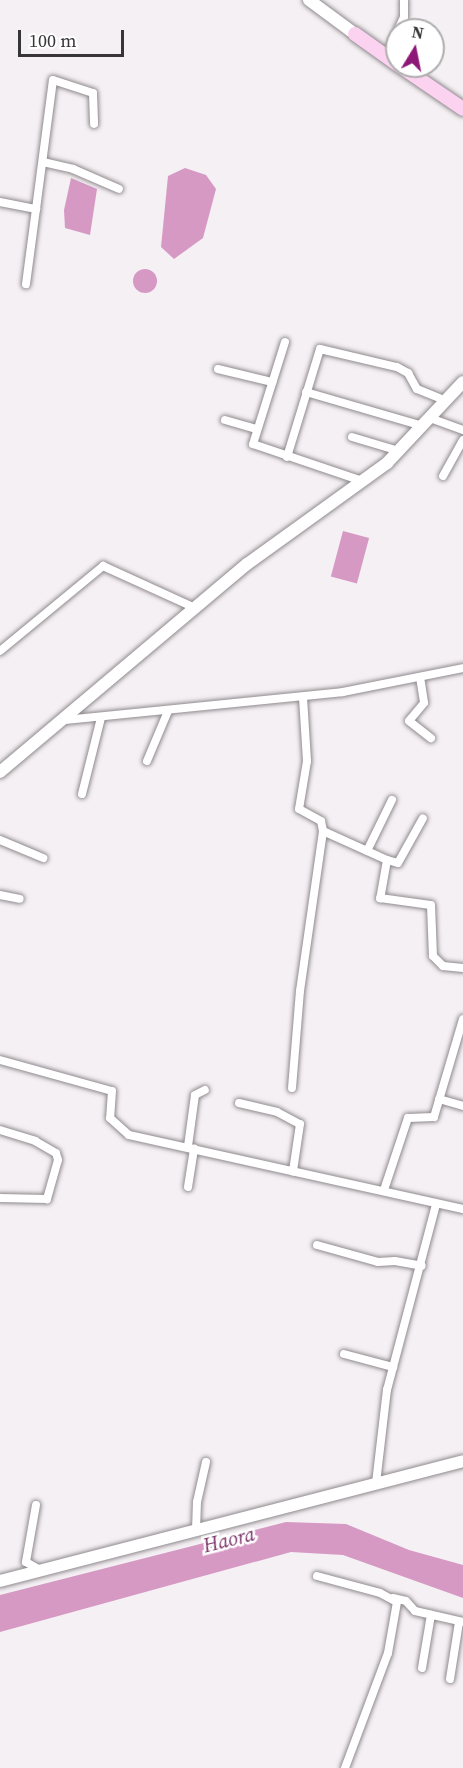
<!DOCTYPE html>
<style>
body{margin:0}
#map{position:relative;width:463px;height:1768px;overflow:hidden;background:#f5f0f3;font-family:"Source Serif 4",serif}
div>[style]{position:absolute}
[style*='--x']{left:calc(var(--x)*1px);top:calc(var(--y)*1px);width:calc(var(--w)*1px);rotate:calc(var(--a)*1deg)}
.water>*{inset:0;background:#d699c4;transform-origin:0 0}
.round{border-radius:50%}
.roads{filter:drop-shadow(0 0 2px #8f8a8e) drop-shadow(0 0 2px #8f8a8e)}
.street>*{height:8px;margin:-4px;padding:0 4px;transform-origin:4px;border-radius:4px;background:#fff}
.secondary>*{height:12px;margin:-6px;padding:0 6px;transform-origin:6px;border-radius:6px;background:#fff}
.primary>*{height:14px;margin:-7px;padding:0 7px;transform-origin:7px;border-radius:7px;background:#fbd2ef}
span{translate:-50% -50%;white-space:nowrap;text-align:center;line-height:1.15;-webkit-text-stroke:5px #fff;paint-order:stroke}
.water-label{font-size:20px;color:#793168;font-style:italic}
.north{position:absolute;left:385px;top:18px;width:60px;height:60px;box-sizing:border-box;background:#fff;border:2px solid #afaeaf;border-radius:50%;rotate:10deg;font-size:16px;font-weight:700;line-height:24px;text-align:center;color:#373537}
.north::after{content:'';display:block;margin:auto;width:21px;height:27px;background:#8e1878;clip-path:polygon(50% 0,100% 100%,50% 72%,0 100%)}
.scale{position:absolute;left:18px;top:30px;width:106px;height:27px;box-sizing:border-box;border:3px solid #373537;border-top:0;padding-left:8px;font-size:18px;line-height:21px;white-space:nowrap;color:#373537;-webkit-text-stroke:4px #fff;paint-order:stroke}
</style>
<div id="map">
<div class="water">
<i style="clip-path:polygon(185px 168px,206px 175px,216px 189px,203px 238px,174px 259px,161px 247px,168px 176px)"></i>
<i style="clip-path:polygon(71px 178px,97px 189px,90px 235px,65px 228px,64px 210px)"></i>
<i class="round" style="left:133px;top:269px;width:24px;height:24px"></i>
<i style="left:343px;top:531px;width:27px;height:47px;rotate:15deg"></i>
<i style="clip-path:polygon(286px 1522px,346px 1524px,409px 1550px,463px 1565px,463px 1598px,343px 1555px,291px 1552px,0 1632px,0 1595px)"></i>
</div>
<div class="roads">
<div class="street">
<i style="--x:398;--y:30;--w:14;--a:-65"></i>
<i style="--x:404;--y:17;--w:17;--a:-90"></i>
<i style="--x:386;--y:57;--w:26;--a:-65"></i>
<i style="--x:43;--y:162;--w:31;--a:13"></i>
<i style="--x:73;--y:169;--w:50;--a:23.5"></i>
<i style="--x:0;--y:202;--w:37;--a:11"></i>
<i style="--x:36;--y:209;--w:76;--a:97.6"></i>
<i style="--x:36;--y:209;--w:130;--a:-82.5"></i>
<i style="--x:53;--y:80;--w:42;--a:18"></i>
<i style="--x:93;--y:93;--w:31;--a:88"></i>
<i style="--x:285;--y:342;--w:107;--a:107.4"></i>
<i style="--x:253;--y:444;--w:115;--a:18.7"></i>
<i style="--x:218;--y:369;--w:56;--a:13.5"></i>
<i style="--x:306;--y:392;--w:122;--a:16.2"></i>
<i style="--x:430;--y:418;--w:35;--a:20"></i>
<i style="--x:225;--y:420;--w:33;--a:16"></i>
<i style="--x:352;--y:437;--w:49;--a:16.6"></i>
<i style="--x:287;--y:457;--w:113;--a:-73"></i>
<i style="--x:320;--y:349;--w:79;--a:13.2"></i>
<i style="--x:397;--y:367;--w:13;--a:29"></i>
<i style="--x:408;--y:373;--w:18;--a:61"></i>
<i style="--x:417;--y:389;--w:31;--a:22"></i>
<i style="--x:443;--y:476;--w:41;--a:-60.9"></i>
<i style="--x:0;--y:651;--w:134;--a:-39.5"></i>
<i style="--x:103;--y:566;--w:101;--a:24.5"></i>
<i style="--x:420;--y:677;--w:26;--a:81"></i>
<i style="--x:424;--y:703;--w:23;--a:130"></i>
<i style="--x:409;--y:721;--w:28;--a:38"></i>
<i style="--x:64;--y:720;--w:280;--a:-5.7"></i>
<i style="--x:343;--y:692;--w:122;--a:-11.3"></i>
<i style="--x:147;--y:761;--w:54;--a:-67.2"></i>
<i style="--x:82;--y:794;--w:78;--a:-76"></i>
<i style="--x:323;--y:831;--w:70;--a:24.4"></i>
<i style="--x:387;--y:860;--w:39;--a:100"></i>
<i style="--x:380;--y:898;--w:51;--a:7.8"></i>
<i style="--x:431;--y:905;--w:51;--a:87.8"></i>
<i style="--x:433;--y:956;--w:14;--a:45"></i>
<i style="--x:443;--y:966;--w:20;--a:6"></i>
<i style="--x:0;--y:840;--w:47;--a:22.7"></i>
<i style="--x:367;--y:851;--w:57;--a:-63.9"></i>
<i style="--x:387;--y:860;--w:11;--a:15"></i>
<i style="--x:398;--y:863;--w:51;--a:-60.9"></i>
<i style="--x:0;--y:895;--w:20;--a:11"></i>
<i style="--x:0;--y:1060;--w:116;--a:15.5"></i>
<i style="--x:112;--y:1091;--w:27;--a:94"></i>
<i style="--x:110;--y:1118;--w:25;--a:42"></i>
<i style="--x:129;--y:1135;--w:342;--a:12.5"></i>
<i style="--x:292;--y:1088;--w:97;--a:-85.3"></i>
<i style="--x:300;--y:991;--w:162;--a:-81.8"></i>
<i style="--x:323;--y:831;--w:10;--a:-101"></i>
<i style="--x:321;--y:821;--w:25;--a:-151"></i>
<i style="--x:299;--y:809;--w:49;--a:-80.5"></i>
<i style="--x:307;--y:761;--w:64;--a:-93.6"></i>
<i style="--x:439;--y:1099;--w:25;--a:16"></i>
<i style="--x:239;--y:1103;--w:39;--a:13"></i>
<i style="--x:277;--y:1112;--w:26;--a:28"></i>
<i style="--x:300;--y:1124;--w:48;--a:98.5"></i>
<i style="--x:0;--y:1130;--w:37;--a:17"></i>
<i style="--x:35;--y:1141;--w:24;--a:30"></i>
<i style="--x:56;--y:1153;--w:7;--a:74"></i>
<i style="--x:58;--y:1160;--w:41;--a:105.8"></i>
<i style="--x:47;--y:1199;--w:47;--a:-178.8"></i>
<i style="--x:188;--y:1146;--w:51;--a:-82.2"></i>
<i style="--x:195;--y:1095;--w:11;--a:-27"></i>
<i style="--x:188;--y:1187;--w:39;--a:-81"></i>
<i style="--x:384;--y:1190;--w:76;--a:-71.6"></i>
<i style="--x:408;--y:1118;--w:26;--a:-2"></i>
<i style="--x:434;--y:1117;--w:102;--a:-73.5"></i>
<i style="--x:317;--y:1245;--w:63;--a:15.6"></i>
<i style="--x:378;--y:1262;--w:17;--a:-3"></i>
<i style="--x:395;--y:1261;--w:27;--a:10"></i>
<i style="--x:344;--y:1354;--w:51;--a:14.9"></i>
<i style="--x:376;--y:1483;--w:94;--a:-83.3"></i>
<i style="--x:387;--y:1390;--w:191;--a:-75.2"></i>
<i style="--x:36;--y:1505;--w:58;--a:100"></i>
<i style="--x:26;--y:1562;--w:16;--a:30"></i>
<i style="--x:196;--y:1530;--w:28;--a:-88"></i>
<i style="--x:197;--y:1502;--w:41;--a:-77.3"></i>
<i style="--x:317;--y:1576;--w:65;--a:15.1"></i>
<i style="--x:380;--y:1593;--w:19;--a:28"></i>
<i style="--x:397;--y:1602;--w:52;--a:100"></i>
<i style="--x:388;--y:1653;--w:123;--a:110.5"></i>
<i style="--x:393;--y:1598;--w:13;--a:13"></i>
<i style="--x:406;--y:1601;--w:13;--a:48"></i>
<i style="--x:415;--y:1611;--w:49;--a:12.9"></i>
<i style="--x:422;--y:1668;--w:54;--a:-80.4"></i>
<i style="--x:450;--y:1679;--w:58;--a:-81"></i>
</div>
<div class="secondary">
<i style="--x:309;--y:0;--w:57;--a:36.5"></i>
<i style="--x:0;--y:772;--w:323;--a:-40.1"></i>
<i style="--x:247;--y:564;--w:173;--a:-35.8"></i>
<i style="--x:387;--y:463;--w:111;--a:-46.8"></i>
<i style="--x:0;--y:1581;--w:478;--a:-14.5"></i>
</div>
<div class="primary">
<i style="--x:355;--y:34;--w:52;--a:35.5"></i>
<i style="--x:400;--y:66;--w:76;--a:34.3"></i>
</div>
</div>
<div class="water-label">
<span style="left:229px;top:1540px;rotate:-14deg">Haora</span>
</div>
<div class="north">N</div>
<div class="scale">100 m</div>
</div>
